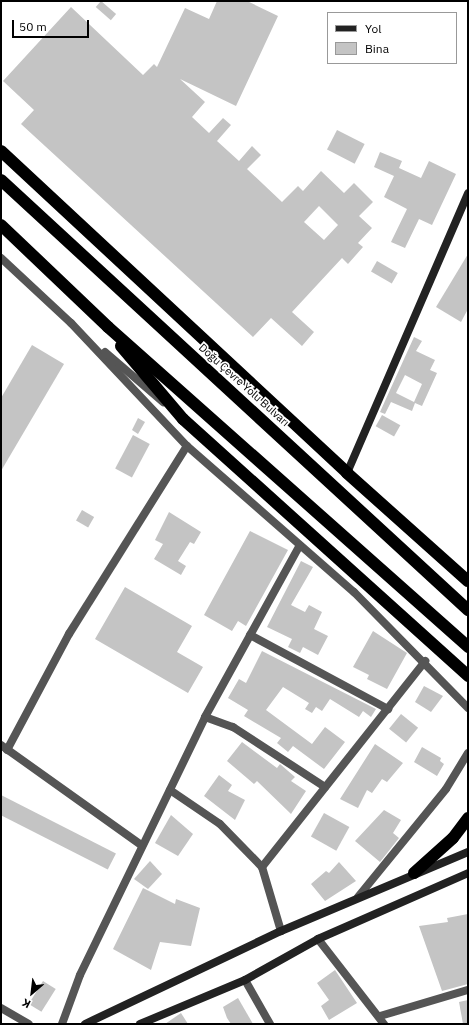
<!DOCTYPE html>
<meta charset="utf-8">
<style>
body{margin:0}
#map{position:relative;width:469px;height:1025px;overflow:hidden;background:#fff;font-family:"IBM Plex Sans",sans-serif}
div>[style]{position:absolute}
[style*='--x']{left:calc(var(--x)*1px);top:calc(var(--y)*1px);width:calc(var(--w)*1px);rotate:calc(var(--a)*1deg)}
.building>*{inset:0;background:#c4c4c4;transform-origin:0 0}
.street>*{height:8px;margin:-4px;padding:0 4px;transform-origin:4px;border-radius:4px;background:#555}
.secondary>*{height:8px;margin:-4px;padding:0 4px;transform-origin:4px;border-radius:4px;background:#222}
.highway>*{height:12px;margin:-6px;padding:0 6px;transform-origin:6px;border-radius:6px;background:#000}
span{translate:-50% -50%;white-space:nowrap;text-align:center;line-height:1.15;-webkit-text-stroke:3.5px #fff;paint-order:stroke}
.street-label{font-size:11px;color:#000}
.frame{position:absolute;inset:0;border:2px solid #000;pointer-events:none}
.legend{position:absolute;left:327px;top:12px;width:130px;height:52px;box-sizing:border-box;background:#fff;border:1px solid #999;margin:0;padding:5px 7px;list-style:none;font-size:12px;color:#000}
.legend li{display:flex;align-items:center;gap:8px;height:20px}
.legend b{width:20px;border:1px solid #999}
.north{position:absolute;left:12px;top:973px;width:40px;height:40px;-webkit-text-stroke:3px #fff;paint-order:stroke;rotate:208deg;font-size:11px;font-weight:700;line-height:16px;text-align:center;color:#000}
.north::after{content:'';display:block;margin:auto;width:14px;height:18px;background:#000;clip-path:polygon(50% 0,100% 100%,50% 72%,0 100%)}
.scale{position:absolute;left:12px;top:20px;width:77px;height:18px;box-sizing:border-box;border:2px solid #000;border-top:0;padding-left:5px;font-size:12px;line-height:14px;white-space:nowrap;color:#000;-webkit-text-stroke:3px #fff;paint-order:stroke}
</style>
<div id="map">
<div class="building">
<i style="left:101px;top:1px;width:20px;height:8px;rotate:41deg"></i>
<i style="clip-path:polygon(evenodd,217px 1px,247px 1px,278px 16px,236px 106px,180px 79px,205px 102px,192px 117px,209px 133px,223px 118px,231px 125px,217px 141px,239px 161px,252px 146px,261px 155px,247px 169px,282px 202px,298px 186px,303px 191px,321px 171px,344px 193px,354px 183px,373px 202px,359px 216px,372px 228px,358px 243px,363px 247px,348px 264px,342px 258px,292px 312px,314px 332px,302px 346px,271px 318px,253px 337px,21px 124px,34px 110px,3px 81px,71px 7px,143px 75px,154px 64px,157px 67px,185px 8px,209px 19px,217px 1px,319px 206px,338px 225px,324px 240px,304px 222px,319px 206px)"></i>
<i style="left:337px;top:130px;width:31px;height:22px;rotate:27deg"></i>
<i style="clip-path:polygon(380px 152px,402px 161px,399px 168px,421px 178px,429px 161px,456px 174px,432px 225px,419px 219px,405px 248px,391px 242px,407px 209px,384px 197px,394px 176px,374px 167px)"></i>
<i style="clip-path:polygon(468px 254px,468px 309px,461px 322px,436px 307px)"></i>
<i style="left:377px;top:261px;width:24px;height:12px;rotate:30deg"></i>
<i style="clip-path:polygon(evenodd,414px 337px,422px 341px,416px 351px,435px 360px,430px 370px,437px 373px,422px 406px,415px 403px,412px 411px,391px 402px,385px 414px,380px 412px,414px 337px,405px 375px,422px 384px,414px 402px,396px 393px,405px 375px)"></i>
<i style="clip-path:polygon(32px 345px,64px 364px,1px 471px,1px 398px)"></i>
<i style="left:382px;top:415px;width:21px;height:13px;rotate:29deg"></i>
<i style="clip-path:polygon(138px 418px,145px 422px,138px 434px,132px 430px)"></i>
<i style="left:133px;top:435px;width:19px;height:38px;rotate:28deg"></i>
<i style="left:82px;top:510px;width:14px;height:12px;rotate:30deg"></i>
<i style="clip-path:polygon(169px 512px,201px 532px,194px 544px,190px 542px,178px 561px,186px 566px,181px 575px,154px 559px,163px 544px,155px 540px)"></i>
<i style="clip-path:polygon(250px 531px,288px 550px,246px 626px,238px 621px,232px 631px,204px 615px)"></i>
<i style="clip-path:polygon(301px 561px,313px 567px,291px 605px,305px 612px,309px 605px,322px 612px,314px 629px,328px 636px,318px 655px,303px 647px,300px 653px,288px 647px,292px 639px,267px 627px)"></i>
<i style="clip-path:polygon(125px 587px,192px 626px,177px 652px,203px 667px,188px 693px,95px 639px)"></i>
<i style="clip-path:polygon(373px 631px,407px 653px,387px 689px,367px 679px,369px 675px,353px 667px)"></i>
<i style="clip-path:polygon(262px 651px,376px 709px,371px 717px,363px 711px,359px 717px,330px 699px,322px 711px,316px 707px,312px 713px,305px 709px,309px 703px,283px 687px,266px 710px,312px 744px,325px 727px,345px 742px,324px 769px,293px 746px,288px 752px,277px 743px,281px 738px,244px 716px,248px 710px,228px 698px,239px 679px,246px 683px)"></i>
<i style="clip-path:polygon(424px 686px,443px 696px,431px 712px,415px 702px)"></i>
<i style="left:401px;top:714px;width:22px;height:19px;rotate:39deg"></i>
<i style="clip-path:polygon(242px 742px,277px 768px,280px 764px,295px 777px,291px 781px,306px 791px,291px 814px,257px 781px,254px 784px,227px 761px)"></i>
<i style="clip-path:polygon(375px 744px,403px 763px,387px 782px,382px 779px,372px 793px,367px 790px,358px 808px,340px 799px)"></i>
<i style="clip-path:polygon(422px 747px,441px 758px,440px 761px,444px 764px,437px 776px,414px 762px)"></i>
<i style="clip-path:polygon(219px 775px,232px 785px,228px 791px,245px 800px,235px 820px,204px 796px)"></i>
<i style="left:1px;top:795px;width:129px;height:18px;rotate:27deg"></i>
<i style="clip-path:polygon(384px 810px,401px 820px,393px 833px,399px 838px,380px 862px,355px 841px)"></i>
<i style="left:324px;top:813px;width:29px;height:27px;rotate:29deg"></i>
<i style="clip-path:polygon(171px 815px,193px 834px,178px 856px,155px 843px)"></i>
<i style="clip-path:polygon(150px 861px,162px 874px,148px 889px,134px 879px)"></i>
<i style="clip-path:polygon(339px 862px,356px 881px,325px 901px,311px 884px,326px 871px,329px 873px)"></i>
<i style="clip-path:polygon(143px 888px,175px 904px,176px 899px,200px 908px,191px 946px,160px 942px,151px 970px,113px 949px)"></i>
<i style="clip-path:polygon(468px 914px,468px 984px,442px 991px,419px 926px,448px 922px,447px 918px)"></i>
<i style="clip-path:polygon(335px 970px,357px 1003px,329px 1020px,321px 1006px,329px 1000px,317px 983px)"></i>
<i style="left:43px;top:981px;width:15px;height:27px;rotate:32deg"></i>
<i style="clip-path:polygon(238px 998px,253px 1024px,231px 1024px,227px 1018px,223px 1007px)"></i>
<i style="clip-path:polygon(468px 1000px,468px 1024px,463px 1024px,459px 1002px)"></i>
<i style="clip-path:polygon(181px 1013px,188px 1024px,165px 1024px)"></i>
</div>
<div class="street">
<i style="--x:1;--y:258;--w:96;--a:42.9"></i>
<i style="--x:71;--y:323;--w:169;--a:46.7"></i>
<i style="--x:187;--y:446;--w:222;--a:41.2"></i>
<i style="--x:354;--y:592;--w:163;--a:45.5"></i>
<i style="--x:105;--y:352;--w:77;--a:40.8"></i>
<i style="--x:250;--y:635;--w:157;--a:28.2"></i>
<i style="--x:205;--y:717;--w:30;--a:20"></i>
<i style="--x:233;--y:727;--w:110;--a:33.1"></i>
<i style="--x:1;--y:745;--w:172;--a:35.5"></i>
<i style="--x:7;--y:750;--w:132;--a:-61.9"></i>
<i style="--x:69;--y:634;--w:222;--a:-57.9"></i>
<i style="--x:170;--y:790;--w:60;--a:34.2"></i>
<i style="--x:220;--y:824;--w:60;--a:45.7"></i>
<i style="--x:262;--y:867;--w:263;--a:-51.6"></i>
<i style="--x:262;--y:867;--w:67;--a:73.5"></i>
<i style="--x:358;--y:897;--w:139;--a:-50.8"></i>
<i style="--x:446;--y:789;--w:42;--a:-58.6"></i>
<i style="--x:318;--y:939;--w:108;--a:52.2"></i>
<i style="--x:245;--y:980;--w:51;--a:60.4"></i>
<i style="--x:1;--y:1008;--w:32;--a:30"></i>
<i style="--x:380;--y:1016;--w:92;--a:-16.5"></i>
<i style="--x:62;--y:1024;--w:52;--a:-69.8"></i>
<i style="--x:80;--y:975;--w:287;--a:-64.1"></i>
<i style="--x:205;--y:717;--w:196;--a:-61.1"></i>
</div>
<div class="secondary">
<i style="--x:347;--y:473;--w:305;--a:-66.6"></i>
<i style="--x:85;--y:1024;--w:217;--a:-25.4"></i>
<i style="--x:281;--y:931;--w:203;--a:-22.9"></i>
<i style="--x:140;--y:1024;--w:114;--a:-22.7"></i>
<i style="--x:245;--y:980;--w:84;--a:-29.3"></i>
<i style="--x:318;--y:939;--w:164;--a:-23.7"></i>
</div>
<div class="highway">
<i style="--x:1;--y:151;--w:473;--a:42.9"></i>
<i style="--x:347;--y:473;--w:162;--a:41.8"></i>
<i style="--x:1;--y:180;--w:635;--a:42.64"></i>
<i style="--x:1;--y:225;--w:148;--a:43.6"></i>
<i style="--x:108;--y:327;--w:482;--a:41.6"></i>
<i style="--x:121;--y:346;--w:96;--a:49.7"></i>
<i style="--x:183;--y:419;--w:384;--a:42"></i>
<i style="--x:414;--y:873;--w:52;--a:-41.9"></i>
<i style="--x:453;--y:838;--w:25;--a:-53"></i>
</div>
<div class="street-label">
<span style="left:244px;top:385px;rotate:42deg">Doğu Çevre Yolu Bulvarı</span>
</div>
<div class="frame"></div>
<ul class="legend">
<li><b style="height:5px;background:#222"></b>Yol</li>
<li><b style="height:11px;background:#c4c4c4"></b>Bina</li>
</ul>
<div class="north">K</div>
<div class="scale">50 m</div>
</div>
